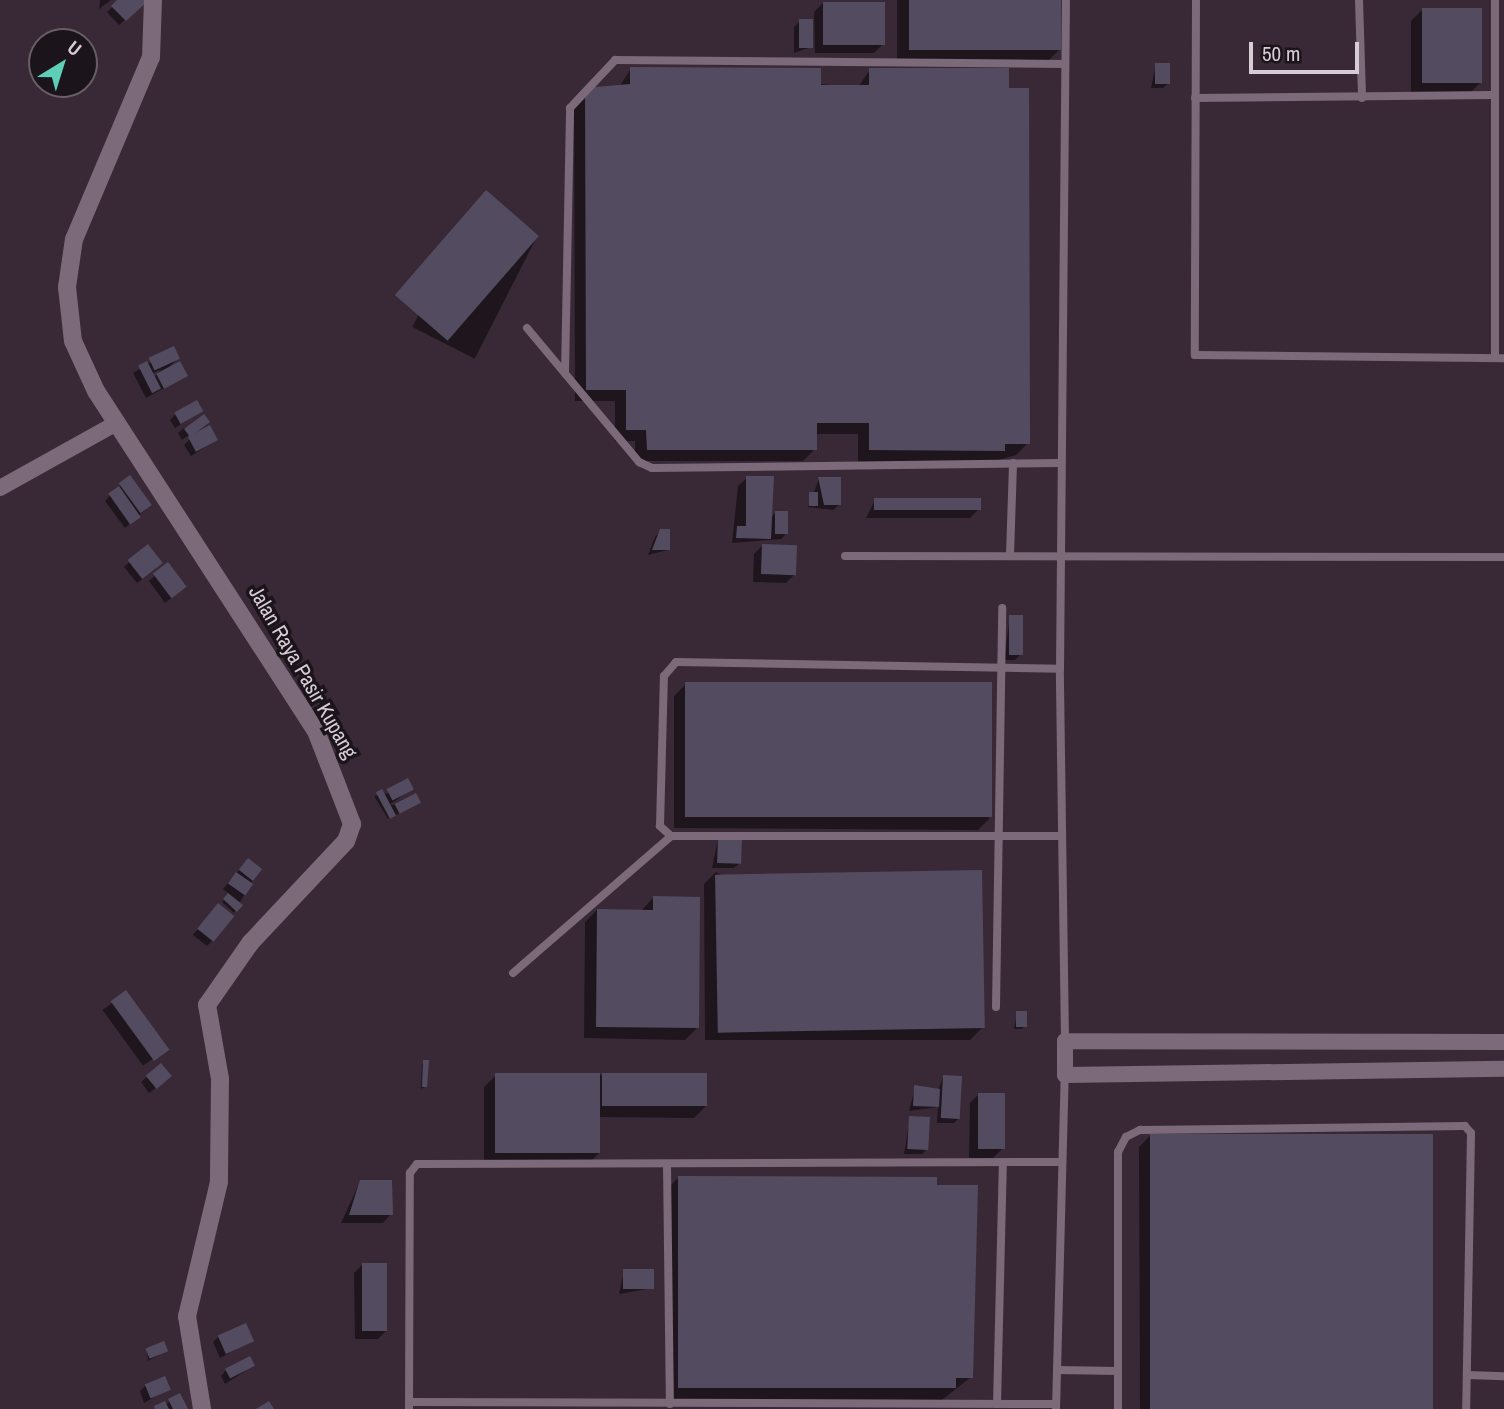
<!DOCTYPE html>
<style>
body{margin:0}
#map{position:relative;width:1504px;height:1409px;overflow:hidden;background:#392937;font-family:"Archivo Narrow",sans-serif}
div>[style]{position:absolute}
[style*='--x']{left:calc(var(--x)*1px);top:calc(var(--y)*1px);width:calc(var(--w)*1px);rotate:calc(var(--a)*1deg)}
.shadow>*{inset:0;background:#0007;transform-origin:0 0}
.building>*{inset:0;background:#534c60;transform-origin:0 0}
.service>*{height:8px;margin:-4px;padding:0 4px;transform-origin:4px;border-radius:4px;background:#7c6979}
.minor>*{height:16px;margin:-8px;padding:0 8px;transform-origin:8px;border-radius:8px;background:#7c6979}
.tertiary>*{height:18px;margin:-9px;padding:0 9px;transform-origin:9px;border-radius:9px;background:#7c6979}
span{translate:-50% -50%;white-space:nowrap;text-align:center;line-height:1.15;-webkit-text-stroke:7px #1c141b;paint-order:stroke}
.street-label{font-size:21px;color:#d8cdd6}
.north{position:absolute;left:28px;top:28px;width:70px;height:70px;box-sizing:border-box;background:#1c141b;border:2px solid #675e66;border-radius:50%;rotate:38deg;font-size:19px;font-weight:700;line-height:28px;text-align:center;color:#d8cdd6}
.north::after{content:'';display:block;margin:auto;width:24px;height:32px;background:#5eceb7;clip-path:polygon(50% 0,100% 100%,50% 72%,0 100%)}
.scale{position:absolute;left:1249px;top:42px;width:110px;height:32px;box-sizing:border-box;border:4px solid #d8cdd6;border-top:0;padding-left:9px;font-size:21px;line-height:24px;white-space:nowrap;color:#d8cdd6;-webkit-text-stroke:5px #1c141b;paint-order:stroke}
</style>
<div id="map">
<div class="shadow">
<i style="clip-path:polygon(100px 0,111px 0,99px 9px)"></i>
<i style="clip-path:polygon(120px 0,145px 2px,119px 25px,107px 12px)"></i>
<i style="clip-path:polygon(897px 0,1059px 0,1059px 50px,1047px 62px,897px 61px)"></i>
<i style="clip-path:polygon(823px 3px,883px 44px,874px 53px,815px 53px,814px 12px)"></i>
<i style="clip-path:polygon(1423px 9px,1480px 83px,1468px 95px,1411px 94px,1411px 21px)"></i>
<i style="clip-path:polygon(800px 21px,811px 47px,794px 53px,794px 27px)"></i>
<i style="clip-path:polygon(1156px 65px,1169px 83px,1163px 88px,1151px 88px)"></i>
<i style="clip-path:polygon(631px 69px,858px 87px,870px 70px,1007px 89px,1028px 443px,1016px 455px,992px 462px,858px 462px,858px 434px,815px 434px,815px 449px,803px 461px,635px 461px,635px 441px,615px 441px,615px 401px,575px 401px,574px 102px,586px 90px,619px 87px)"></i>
<i style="left:475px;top:204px;width:70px;height:138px;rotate:27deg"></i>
<i style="clip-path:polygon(evenodd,173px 349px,178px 358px,168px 368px,186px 376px,146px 398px,133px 373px,173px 349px,162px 369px,153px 378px,151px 374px,162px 369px)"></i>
<i style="clip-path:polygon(201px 411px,175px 428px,170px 420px,176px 414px)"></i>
<i style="clip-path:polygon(207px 422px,182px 440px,178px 433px,184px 428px)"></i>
<i style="clip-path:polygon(190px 439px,216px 440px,191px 456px,184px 445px)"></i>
<i style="clip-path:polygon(747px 478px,769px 519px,776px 512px,786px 534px,781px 539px,732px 543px,738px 486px)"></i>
<i style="clip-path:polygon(819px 479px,839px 505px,833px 510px,808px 507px)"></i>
<i style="clip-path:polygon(120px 485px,145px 510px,125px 528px,105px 501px)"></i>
<i style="clip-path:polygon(875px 500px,979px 509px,970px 518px,866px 518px)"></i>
<i style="clip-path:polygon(660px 531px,668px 550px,648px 555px,655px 537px)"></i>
<i style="clip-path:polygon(762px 546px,795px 574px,786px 583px,753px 582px,754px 554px)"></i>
<i style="clip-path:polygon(130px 561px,155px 569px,137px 583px,124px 567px)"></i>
<i style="clip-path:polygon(168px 565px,179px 592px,165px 603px,149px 581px)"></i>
<i style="clip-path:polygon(1010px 617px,1021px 654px,1015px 660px,1004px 660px)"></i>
<i style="clip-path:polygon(686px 684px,990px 818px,978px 830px,674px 828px,674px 696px)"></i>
<i style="clip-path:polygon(412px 789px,389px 805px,419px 803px,388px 819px,374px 796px)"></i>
<i style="clip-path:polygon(718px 839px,740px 863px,734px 868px,712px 868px)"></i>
<i style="clip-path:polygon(248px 860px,259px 869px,234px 913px,222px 902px,229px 894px,223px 889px)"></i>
<i style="clip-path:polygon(716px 872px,982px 1028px,970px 1040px,705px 1040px,704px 884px)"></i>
<i style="clip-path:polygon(653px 898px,697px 1028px,685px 1040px,584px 1038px,585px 922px,597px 910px,641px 911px)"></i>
<i style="clip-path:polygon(213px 911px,212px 941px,207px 946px,193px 935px)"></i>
<i style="left:126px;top:993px;width:69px;height:29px;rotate:54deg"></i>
<i style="clip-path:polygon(1017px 1013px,1024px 1027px,1022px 1029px,1014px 1029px)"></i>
<i style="clip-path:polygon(424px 1062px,426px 1086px,421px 1089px,422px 1064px)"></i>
<i style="clip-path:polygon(161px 1065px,164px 1082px,149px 1093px,141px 1082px)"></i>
<i style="clip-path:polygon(496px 1075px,602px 1075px,706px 1106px,694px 1118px,598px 1117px,599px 1153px,587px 1165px,484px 1165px,484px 1087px)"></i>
<i style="clip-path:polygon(943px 1077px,959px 1118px,954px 1123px,937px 1123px,938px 1107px,909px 1111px,915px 1087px,938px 1091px)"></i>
<i style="clip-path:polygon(979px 1094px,1002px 1149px,993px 1158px,969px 1158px,970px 1103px)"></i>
<i style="clip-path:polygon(910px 1118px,927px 1149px,922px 1154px,904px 1154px)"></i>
<i style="clip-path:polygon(1151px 1135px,1432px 1409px,1140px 1409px,1139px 1147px)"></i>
<i style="clip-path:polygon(678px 1178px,971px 1377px,942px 1400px,667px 1399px,666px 1190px)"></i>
<i style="clip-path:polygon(360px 1182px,391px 1214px,383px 1223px,341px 1223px)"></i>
<i style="clip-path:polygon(362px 1265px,387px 1330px,378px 1339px,355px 1339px,354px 1273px)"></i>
<i style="clip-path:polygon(624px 1271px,652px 1288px,619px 1294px)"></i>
<i style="clip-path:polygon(218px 1337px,252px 1340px,220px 1358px,213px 1342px)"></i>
<i style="clip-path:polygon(147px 1351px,166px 1351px,148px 1361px)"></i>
<i style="clip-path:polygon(253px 1366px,225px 1384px,221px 1376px,226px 1370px)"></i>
<i style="clip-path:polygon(145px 1386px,169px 1389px,144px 1403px,140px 1391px)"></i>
<i style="clip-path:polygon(179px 1395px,186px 1409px,154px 1409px,165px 1405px)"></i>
</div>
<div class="building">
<i style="clip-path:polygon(117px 0,146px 0,147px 2px,126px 21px,111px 6px)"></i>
<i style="left:909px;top:0;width:152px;height:50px"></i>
<i style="left:823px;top:2px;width:62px;height:43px"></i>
<i style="left:1422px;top:8px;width:60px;height:75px"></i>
<i style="left:813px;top:19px;width:29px;height:14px;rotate:90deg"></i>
<i style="left:1155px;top:63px;width:15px;height:21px"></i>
<i style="clip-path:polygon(630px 67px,821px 68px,821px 85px,869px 85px,869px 68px,1009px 68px,1009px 88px,1029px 88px,1030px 444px,1005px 444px,1005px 451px,869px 450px,869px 423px,817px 423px,817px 450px,647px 450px,646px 430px,626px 430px,626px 390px,586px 390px,585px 88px,630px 84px)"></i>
<i style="left:486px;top:190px;width:70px;height:139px;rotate:41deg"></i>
<i style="left:174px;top:346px;width:14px;height:28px;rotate:65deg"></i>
<i style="left:147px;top:361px;width:31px;height:10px;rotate:63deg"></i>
<i style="left:180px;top:361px;width:17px;height:27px;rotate:62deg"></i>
<i style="left:197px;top:400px;width:13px;height:26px;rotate:61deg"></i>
<i style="left:204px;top:414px;width:10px;height:25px;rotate:53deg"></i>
<i style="left:210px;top:425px;width:17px;height:25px;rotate:62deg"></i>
<i style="left:130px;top:475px;width:37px;height:14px;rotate:54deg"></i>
<i style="clip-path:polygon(746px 476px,774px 476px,771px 539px,736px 538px,737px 526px,746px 526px)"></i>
<i style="clip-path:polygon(818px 477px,841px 477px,841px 505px,824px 505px)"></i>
<i style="left:119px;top:486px;width:38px;height:13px;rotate:55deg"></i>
<i style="left:809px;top:492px;width:9px;height:14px"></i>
<i style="left:874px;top:498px;width:107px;height:12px"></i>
<i style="left:775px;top:511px;width:13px;height:23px"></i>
<i style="clip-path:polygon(660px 529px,670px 529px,670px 550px,652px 550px)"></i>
<i style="left:148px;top:544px;width:24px;height:26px;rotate:52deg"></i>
<i style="left:762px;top:544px;width:35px;height:30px;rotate:2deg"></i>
<i style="left:168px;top:562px;width:31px;height:19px;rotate:53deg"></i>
<i style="left:1009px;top:615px;width:14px;height:40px"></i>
<i style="left:685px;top:682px;width:307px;height:135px"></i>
<i style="left:408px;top:778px;width:13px;height:24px;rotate:63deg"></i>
<i style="left:382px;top:789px;width:30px;height:7px;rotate:62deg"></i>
<i style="left:416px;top:793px;width:11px;height:24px;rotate:63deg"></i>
<i style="left:718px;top:837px;width:24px;height:26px;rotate:2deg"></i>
<i style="left:248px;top:858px;width:18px;height:15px;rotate:38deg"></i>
<i style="left:982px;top:870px;width:158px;height:267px;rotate:89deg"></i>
<i style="left:236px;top:872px;width:21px;height:14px;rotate:35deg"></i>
<i style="clip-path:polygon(228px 893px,243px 905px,237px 912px,223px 899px)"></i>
<i style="clip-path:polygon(653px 896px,700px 897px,699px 1028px,596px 1027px,597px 909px,653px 910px)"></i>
<i style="left:218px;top:903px;width:21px;height:33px;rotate:39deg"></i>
<i style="left:126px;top:990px;width:74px;height:19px;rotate:54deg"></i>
<i style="left:1016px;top:1011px;width:11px;height:16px"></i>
<i style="clip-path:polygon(423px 1060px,429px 1060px,427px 1087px,422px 1087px)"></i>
<i style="left:161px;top:1063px;width:17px;height:20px;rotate:50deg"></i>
<i style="left:600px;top:1073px;width:80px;height:105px;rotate:90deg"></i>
<i style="left:602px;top:1073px;width:105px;height:33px"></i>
<i style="left:943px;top:1075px;width:19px;height:43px;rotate:3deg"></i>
<i style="clip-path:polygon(914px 1085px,940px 1089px,939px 1107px,913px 1106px)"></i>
<i style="left:978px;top:1093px;width:27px;height:56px"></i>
<i style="left:909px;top:1116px;width:21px;height:33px;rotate:3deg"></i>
<i style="left:1150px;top:1134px;width:283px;height:275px"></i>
<i style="clip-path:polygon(678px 1176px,937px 1177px,937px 1185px,978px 1185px,973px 1378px,956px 1378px,956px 1388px,678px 1388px)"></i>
<i style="clip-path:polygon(360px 1180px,392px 1180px,393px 1215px,349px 1215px)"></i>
<i style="left:362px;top:1263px;width:25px;height:68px"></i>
<i style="left:623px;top:1269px;width:31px;height:20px"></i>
<i style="left:246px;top:1323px;width:20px;height:31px;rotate:66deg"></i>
<i style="left:164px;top:1341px;width:11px;height:20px;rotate:68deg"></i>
<i style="left:250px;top:1356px;width:11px;height:28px;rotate:63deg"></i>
<i style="left:165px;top:1376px;width:15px;height:22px;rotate:67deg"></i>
<i style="clip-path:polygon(180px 1393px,188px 1409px,173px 1409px,168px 1399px)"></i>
<i style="clip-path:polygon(165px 1401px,169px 1409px,155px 1409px,154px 1406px)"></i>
<i style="clip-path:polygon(269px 1401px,274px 1409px,256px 1409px)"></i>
</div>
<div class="service">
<i style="--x:1196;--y:0;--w:355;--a:90.2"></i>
<i style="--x:1195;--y:355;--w:309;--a:0.6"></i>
<i style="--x:1359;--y:0;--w:98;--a:88.2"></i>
<i style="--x:1195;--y:98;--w:298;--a:-0.6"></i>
<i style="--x:527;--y:328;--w:175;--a:50.1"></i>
<i style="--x:639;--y:462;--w:14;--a:25"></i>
<i style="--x:652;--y:468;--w:408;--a:-0.7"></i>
<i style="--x:1495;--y:358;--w:358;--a:-90"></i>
<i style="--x:565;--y:373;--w:265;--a:-88.9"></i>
<i style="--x:570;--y:108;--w:66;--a:-46.8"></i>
<i style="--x:615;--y:60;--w:450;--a:0.5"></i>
<i style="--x:1010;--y:555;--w:92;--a:-88.1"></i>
<i style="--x:845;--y:556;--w:659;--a:0.09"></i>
<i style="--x:671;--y:836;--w:15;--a:-138"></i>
<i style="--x:660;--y:826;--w:150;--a:-88.5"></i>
<i style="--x:664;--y:676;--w:18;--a:-49"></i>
<i style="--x:676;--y:662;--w:384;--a:1"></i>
<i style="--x:513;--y:973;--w:209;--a:-40.9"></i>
<i style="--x:671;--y:836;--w:391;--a:0"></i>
<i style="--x:996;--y:1007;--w:399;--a:-89.1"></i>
<i style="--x:1065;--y:1041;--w:372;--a:-90.8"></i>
<i style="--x:1060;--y:669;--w:669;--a:-89.49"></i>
<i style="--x:667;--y:1165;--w:239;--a:89.3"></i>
<i style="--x:1057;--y:1370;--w:61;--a:0.9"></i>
<i style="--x:1467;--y:1375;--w:37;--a:2"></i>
<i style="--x:409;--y:1402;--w:647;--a:0.18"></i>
<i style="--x:997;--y:1404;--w:240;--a:-88.6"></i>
<i style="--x:409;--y:1409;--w:236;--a:-89.8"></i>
<i style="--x:410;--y:1173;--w:11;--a:-52"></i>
<i style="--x:417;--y:1164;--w:641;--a:-0.18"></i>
<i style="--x:1056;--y:1409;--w:334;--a:-88.5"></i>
<i style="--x:1118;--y:1409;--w:257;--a:-90"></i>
<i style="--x:1118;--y:1152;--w:17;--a:-62"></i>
<i style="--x:1126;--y:1137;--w:16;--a:-27"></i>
<i style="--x:1140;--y:1130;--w:325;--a:-0.7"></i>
<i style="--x:1465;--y:1126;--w:9;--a:49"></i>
<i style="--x:1471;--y:1133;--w:276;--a:91"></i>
</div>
<div class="minor">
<i style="--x:0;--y:488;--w:134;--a:-29.1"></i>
<i style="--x:1504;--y:1042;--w:439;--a:-179.9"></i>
<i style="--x:1065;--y:1041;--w:34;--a:90"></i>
<i style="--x:1065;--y:1075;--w:439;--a:-0.8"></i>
</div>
<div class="tertiary">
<i style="--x:153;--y:0;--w:57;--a:92"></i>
<i style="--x:151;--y:57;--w:198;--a:112.9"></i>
<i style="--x:74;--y:239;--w:49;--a:98.3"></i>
<i style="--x:67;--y:287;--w:54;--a:83.7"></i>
<i style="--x:73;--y:341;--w:55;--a:65.3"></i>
<i style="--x:96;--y:391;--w:405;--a:57.1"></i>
<i style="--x:316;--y:731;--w:100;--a:68.8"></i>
<i style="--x:352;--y:824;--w:18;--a:109"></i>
<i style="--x:346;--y:841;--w:139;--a:133.2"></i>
<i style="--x:251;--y:942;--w:77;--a:124.9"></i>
<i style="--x:207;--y:1005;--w:75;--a:80"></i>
<i style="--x:220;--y:1079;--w:103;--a:90.6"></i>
<i style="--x:219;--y:1182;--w:138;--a:103.4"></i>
<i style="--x:187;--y:1316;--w:94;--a:80.8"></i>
</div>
<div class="street-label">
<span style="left:303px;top:672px;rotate:60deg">Jalan Raya Pasir Kupang</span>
</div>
<div class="north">U</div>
<div class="scale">50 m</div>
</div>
